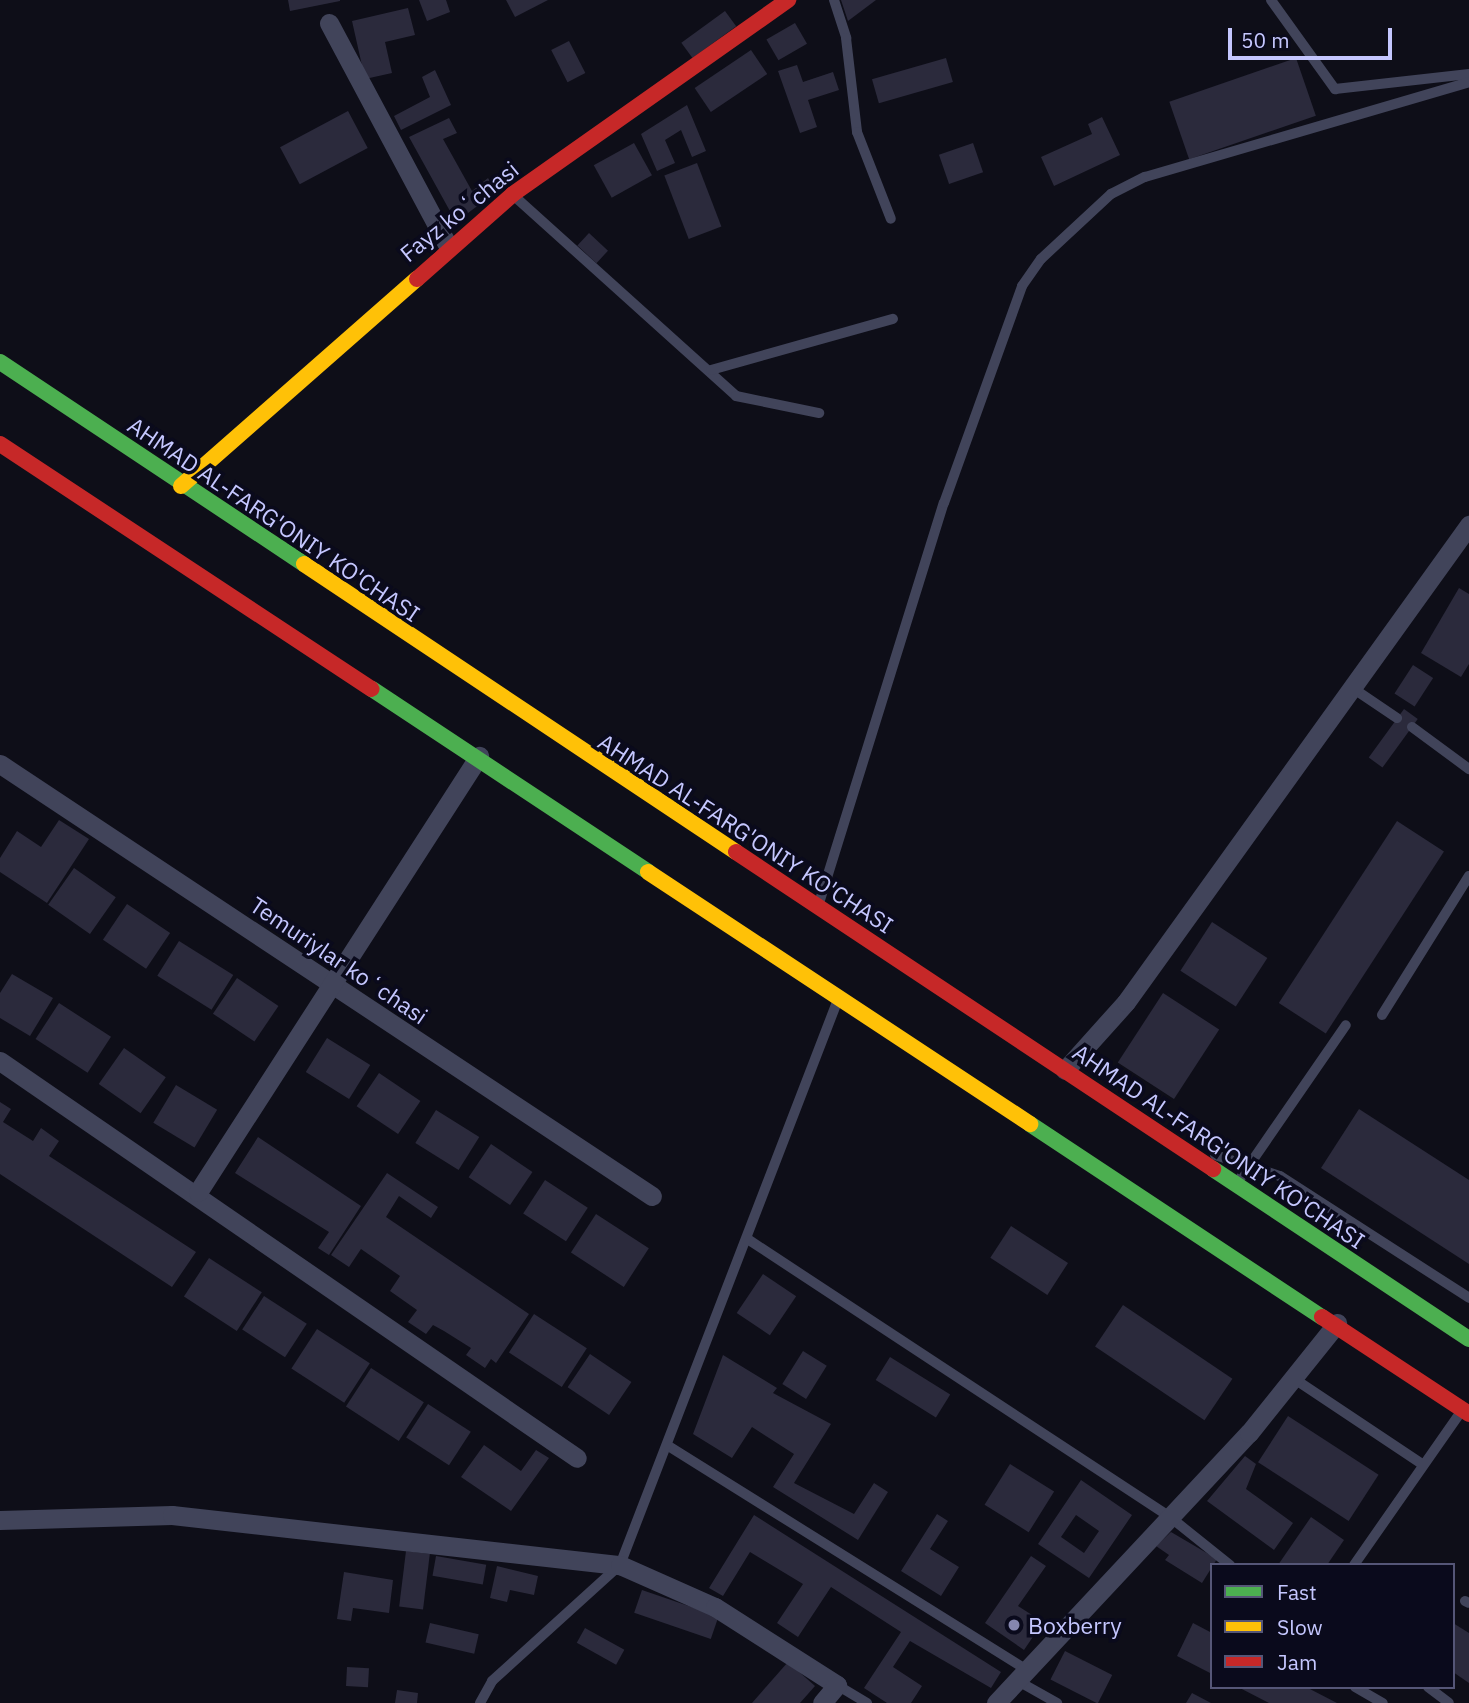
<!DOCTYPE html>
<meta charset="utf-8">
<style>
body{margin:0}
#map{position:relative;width:1469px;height:1703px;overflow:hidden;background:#0e0e18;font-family:"IBM Plex Sans",sans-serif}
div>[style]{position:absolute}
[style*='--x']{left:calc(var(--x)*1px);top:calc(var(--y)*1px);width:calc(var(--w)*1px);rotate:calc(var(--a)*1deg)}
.building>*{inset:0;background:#2b2a3c;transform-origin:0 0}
.lane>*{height:10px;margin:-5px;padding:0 5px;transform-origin:5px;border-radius:5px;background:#41445a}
.street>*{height:19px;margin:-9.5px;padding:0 9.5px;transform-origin:9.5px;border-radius:9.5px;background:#41445a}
.fast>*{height:16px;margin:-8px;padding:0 8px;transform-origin:8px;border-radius:8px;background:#4caf50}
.slow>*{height:16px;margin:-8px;padding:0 8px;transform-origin:8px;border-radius:8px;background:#ffc107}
.jam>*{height:16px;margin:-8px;padding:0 8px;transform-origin:8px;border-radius:8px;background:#c62828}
.dots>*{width:19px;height:19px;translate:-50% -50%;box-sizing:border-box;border:4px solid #0a0a1c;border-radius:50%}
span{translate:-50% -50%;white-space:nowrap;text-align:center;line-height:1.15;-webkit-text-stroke:7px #0a0a1c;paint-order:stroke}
.street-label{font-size:23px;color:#c5c7ff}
.poi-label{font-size:23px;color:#c5c7ff}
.left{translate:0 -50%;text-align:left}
.legend{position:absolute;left:1210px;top:1563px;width:245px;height:126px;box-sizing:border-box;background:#0a0a1c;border:2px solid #555677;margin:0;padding:9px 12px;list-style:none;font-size:21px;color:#c5c7ff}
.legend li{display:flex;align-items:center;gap:14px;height:35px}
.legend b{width:35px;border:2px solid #555677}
.scale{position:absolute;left:1228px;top:28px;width:164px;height:32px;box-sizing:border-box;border:4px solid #c5c7ff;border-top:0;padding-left:9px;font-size:21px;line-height:24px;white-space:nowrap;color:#c5c7ff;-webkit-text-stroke:5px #0a0a1c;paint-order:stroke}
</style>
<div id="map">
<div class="building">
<i style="clip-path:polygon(288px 0,340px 0,340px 1px,290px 11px)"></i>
<i style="clip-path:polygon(419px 0,446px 0,450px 12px,427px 21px)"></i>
<i style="clip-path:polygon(506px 0,548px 0,515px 17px)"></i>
<i style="clip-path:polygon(841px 0,876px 0,848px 21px)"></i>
<i style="clip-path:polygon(408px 8px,415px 35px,385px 42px,392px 73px,365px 79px,352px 21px)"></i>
<i style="left:725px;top:11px;width:19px;height:54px;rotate:54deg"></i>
<i style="left:795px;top:23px;width:24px;height:33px;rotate:60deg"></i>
<i style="left:569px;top:41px;width:36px;height:20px;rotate:63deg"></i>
<i style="left:751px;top:50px;width:29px;height:68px;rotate:56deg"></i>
<i style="left:946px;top:58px;width:25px;height:77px;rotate:74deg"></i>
<i style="left:1296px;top:58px;width:61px;height:134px;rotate:71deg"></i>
<i style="clip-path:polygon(797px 65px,803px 82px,833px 72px,839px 90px,808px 100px,817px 127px,800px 133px,778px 71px)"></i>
<i style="clip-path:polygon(435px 70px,451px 105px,401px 130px,394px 116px,430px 97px,422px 77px)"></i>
<i style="clip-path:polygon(687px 105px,706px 151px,692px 157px,681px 130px,665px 140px,675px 163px,657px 171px,641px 134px)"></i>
<i style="left:348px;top:111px;width:42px;height:77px;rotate:62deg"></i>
<i style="clip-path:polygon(1102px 117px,1120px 155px,1054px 186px,1041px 157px,1092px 134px,1088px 124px)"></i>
<i style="clip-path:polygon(449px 118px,457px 133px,443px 139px,472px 191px,488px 178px,496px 192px,456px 222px,409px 137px)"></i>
<i style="left:634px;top:143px;width:37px;height:46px;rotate:61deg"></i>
<i style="left:973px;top:143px;width:31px;height:36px;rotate:71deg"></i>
<i style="left:697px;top:163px;width:68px;height:35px;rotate:69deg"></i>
<i style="left:589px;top:233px;width:26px;height:17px;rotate:43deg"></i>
<i style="clip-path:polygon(1459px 588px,1469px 594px,1469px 664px,1461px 677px,1421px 653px)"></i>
<i style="left:1413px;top:665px;width:24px;height:34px;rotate:33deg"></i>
<i style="left:1404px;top:709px;width:17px;height:60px;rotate:36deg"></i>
<i style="clip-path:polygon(59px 820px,89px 839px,47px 903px,0 872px,0 858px,17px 831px,41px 847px)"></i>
<i style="left:1397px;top:821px;width:56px;height:217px;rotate:33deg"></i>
<i style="left:74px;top:868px;width:51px;height:45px;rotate:35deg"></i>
<i style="left:127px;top:904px;width:52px;height:43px;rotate:34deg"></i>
<i style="left:1212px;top:922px;width:66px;height:58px;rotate:33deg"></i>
<i style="left:179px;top:941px;width:64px;height:41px;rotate:32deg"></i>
<i style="clip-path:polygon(12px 974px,53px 998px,30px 1036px,0 1018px,0 993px)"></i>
<i style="left:237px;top:978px;width:50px;height:43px;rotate:34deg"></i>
<i style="left:1163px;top:993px;width:67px;height:83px;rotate:33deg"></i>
<i style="left:59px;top:1003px;width:62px;height:43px;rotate:33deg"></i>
<i style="left:327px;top:1038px;width:51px;height:40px;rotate:32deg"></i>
<i style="left:124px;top:1048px;width:51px;height:44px;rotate:35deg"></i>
<i style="left:379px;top:1073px;width:50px;height:40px;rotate:34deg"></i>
<i style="left:176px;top:1085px;width:48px;height:44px;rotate:31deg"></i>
<i style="clip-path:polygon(0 1102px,11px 1109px,3px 1122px,33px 1141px,41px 1128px,59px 1141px,49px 1156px,196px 1252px,172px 1287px,0 1174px)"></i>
<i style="clip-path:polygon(1359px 1109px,1469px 1180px,1469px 1264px,1321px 1168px)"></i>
<i style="left:436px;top:1110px;width:51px;height:39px;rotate:32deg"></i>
<i style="clip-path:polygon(258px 1137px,361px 1206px,329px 1255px,318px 1248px,329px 1232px,235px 1173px)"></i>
<i style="left:491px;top:1144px;width:50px;height:40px;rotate:34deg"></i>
<i style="clip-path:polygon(387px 1173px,438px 1207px,431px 1218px,399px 1196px,386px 1217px,529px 1314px,496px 1363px,491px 1359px,485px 1368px,466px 1355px,471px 1348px,444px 1331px,433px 1325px,426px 1334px,408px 1322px,417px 1310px,390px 1291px,400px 1276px,361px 1249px,349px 1267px,331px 1255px)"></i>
<i style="left:545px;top:1180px;width:51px;height:40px;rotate:33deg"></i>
<i style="left:596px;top:1214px;width:63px;height:46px;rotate:33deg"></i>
<i style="left:1011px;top:1226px;width:68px;height:38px;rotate:33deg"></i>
<i style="left:209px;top:1258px;width:63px;height:46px;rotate:33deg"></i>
<i style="left:763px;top:1274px;width:40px;height:47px;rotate:34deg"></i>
<i style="left:264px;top:1296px;width:51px;height:40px;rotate:33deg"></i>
<i style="left:1123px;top:1305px;width:132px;height:50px;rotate:34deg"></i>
<i style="left:534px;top:1314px;width:63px;height:46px;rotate:33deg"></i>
<i style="left:317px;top:1329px;width:63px;height:47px;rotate:33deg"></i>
<i style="left:803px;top:1351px;width:28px;height:39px;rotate:32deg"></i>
<i style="left:590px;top:1354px;width:50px;height:40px;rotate:34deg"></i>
<i style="clip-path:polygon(723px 1355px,777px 1388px,773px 1393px,831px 1424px,794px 1483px,854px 1514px,874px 1483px,888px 1492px,858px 1540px,773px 1487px,794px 1454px,752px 1427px,732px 1458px,693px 1434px)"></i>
<i style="left:890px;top:1357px;width:71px;height:27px;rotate:32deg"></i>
<i style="left:371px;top:1368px;width:63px;height:46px;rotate:33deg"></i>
<i style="left:428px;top:1404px;width:51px;height:40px;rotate:33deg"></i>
<i style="left:1288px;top:1416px;width:108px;height:55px;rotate:33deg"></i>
<i style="clip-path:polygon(484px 1445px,521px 1471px,536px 1450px,549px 1458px,511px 1511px,461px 1477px)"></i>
<i style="clip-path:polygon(1245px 1456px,1256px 1464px,1246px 1489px,1293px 1523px,1274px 1550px,1207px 1501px)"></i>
<i style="left:1010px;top:1464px;width:52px;height:48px;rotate:32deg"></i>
<i style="clip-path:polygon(evenodd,1081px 1480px,1132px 1515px,1089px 1578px,1038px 1544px,1081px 1480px,1076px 1515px,1099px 1531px,1084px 1553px,1061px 1537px,1076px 1515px)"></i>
<i style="clip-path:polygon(937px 1514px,948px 1521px,930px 1549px,959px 1567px,941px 1596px,901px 1571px)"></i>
<i style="clip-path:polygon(754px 1515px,1001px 1672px,991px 1688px,910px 1641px,893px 1667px,922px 1686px,911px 1703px,887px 1703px,864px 1688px,901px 1632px,831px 1587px,798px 1637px,777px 1623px,803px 1584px,750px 1552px,723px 1596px,709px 1588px)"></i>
<i style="clip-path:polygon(1311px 1517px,1344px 1540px,1327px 1565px,1278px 1565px)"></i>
<i style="clip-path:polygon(1171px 1532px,1217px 1559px,1202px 1583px,1165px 1560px,1169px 1555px,1156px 1546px)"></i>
<i style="left:406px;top:1551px;width:24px;height:56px;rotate:7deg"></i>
<i style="left:436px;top:1556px;width:51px;height:20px;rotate:10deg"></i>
<i style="clip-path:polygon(1031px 1556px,1046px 1566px,1018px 1606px,1043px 1622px,1024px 1650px,985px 1623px)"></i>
<i style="clip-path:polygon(497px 1566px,538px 1576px,534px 1595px,510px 1590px,507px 1602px,490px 1598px)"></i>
<i style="clip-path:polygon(344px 1572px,393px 1580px,389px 1613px,353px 1608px,351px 1621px,337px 1619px)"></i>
<i style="left:642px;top:1590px;width:81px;height:24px;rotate:19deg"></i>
<i style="left:430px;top:1623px;width:50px;height:20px;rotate:13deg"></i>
<i style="clip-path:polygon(1193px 1623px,1212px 1633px,1212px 1674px,1177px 1656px)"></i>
<i style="clip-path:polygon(1453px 1623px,1469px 1633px,1469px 1683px,1453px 1672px)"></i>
<i style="left:585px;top:1628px;width:45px;height:17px;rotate:29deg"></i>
<i style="left:1065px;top:1651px;width:53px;height:32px;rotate:27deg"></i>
<i style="clip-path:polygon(788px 1662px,815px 1686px,800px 1703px,752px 1703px)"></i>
<i style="left:347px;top:1667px;width:22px;height:19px;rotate:3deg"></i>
<i style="clip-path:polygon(1238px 1687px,1306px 1687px,1337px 1703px,1269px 1703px)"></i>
<i style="clip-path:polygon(397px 1690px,418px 1693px,417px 1703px,395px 1703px)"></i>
<i style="clip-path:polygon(1192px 1693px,1211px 1703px,1186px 1703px)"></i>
</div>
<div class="lane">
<i style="--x:834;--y:0;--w:40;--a:72"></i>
<i style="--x:846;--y:38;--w:95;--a:83.3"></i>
<i style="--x:857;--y:132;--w:93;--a:68.7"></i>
<i style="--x:1271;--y:0;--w:110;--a:54.3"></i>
<i style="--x:1335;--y:89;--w:135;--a:-6.4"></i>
<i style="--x:513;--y:195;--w:300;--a:42"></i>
<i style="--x:736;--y:396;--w:85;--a:11.6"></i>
<i style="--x:711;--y:370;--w:189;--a:-15.7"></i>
<i style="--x:1354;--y:689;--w:52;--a:34"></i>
<i style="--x:1412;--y:727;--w:71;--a:36.4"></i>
<i style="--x:820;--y:900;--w:416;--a:-72.7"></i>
<i style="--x:944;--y:503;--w:231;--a:-70.2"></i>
<i style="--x:1022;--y:286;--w:33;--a:-55"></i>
<i style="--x:1041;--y:259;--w:96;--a:-42.9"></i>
<i style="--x:1111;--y:194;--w:38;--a:-27"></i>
<i style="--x:1145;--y:177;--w:338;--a:-16.3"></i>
<i style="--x:1382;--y:1015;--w:164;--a:-58"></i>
<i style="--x:1215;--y:1155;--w:68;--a:17.9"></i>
<i style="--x:1280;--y:1176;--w:225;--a:32.8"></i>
<i style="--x:1239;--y:1180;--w:188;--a:-55.4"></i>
<i style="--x:749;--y:1240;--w:504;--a:33.34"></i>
<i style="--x:1170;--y:1517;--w:77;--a:38.7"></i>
<i style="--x:1296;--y:1380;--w:151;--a:33.7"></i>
<i style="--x:670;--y:1447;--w:423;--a:32"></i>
<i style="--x:1354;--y:1565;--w:185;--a:-55.1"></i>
<i style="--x:1465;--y:1601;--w:4;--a:27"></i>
<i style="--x:1018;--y:1681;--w:45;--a:29.4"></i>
<i style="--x:837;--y:1685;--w:35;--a:31"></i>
<i style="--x:1355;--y:1687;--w:32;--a:30"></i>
<i style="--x:1428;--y:1687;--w:26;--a:37"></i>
<i style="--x:480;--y:1703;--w:25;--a:-61"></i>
<i style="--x:492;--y:1681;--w:173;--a:-42.2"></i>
<i style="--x:620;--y:1565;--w:603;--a:-68.92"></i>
</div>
<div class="street">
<i style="--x:329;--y:23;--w:253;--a:61.9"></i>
<i style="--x:0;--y:764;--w:782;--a:33.53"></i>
<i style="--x:0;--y:1061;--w:700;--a:34.53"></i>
<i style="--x:1065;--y:1070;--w:91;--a:-48.1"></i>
<i style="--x:1126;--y:1002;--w:588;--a:-54.28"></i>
<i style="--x:198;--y:1192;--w:519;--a:-57.2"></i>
<i style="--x:0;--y:1520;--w:172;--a:-1.7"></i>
<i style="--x:172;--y:1515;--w:451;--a:6.4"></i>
<i style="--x:620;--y:1565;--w:104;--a:23.9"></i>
<i style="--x:715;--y:1607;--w:145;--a:32.6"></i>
<i style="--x:837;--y:1685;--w:23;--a:130"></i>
<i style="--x:996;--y:1703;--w:370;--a:-46.9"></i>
<i style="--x:1249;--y:1433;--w:141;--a:-51.3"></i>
</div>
<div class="fast">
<i style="--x:0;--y:362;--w:365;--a:33.6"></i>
<i style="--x:372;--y:689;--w:331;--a:33.5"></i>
<i style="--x:1030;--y:1124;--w:350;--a:33.5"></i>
<i style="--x:1213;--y:1169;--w:307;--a:33.6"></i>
</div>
<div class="slow">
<i style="--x:181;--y:486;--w:314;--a:-41.3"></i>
<i style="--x:304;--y:564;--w:519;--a:33.69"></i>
<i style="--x:648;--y:872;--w:458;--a:33.4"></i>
</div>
<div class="jam">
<i style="--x:417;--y:279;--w:128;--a:-41.5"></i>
<i style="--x:513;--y:194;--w:337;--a:-35.2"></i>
<i style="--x:0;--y:444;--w:445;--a:33.4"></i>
<i style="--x:736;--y:852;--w:573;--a:33.61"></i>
<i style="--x:1322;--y:1317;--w:176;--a:33.4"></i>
</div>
<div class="dots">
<i style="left:1014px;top:1625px;background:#8586ae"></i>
</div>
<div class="street-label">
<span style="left:459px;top:211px;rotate:-39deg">Fayz koʻchasi</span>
<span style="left:274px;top:519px;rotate:34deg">AHMAD AL-FARG'ONIY KO'CHASI</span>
<span style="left:746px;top:833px;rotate:33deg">AHMAD AL-FARG'ONIY KO'CHASI</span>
<span style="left:339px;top:960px;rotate:34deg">Temuriylar koʻchasi</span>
<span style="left:1219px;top:1146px;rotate:34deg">AHMAD AL-FARG'ONIY KO'CHASI</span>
</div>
<div class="poi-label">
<span class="left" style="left:1028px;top:1625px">Boxberry</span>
</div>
<ul class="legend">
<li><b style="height:9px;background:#4caf50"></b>Fast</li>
<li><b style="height:9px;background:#ffc107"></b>Slow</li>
<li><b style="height:9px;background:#c62828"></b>Jam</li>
</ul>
<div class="scale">50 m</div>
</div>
